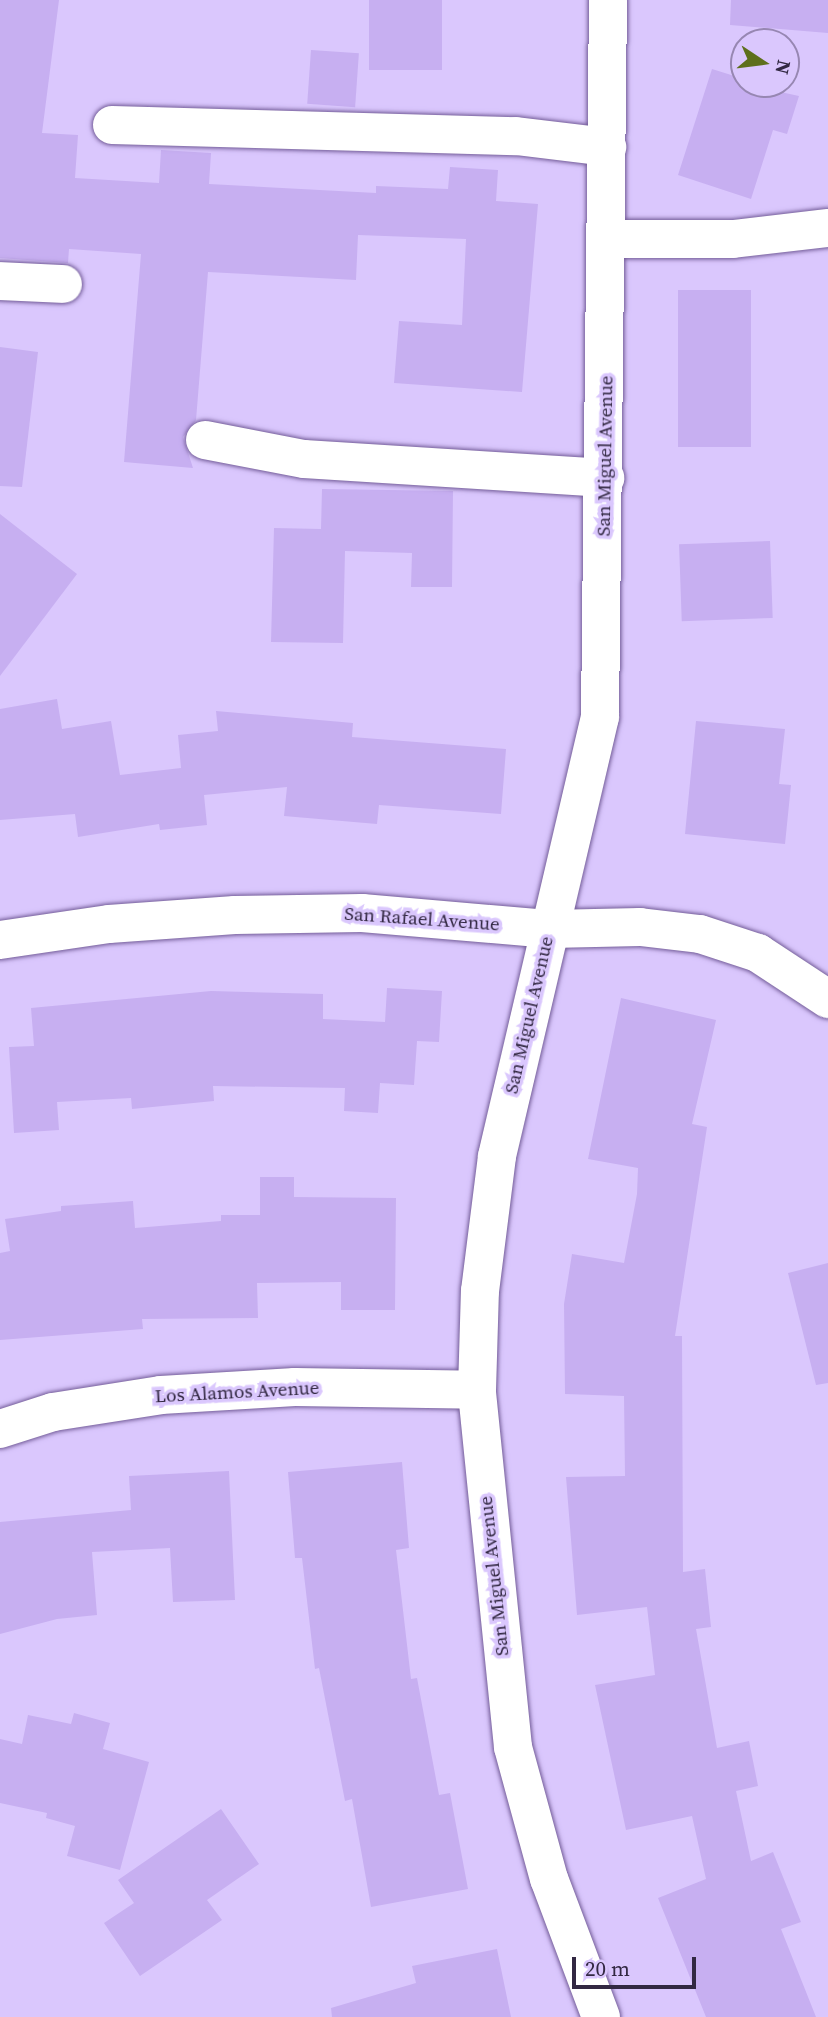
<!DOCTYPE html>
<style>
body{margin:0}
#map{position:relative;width:828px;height:2017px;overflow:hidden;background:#dac7fd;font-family:"Source Serif 4",serif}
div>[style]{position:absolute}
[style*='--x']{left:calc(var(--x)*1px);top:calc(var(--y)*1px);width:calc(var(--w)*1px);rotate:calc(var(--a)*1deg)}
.building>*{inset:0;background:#c7aff1;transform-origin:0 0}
.roads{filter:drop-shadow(0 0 2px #745d99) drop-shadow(0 0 2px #745d99)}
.minor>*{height:38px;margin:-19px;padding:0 19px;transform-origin:19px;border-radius:19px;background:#fff}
span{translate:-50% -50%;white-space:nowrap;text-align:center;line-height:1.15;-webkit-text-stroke:7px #dac7fd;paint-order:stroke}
.street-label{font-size:19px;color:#322842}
.north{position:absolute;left:730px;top:28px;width:70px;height:70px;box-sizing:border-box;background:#dac7fd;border:2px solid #9787b2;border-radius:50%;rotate:103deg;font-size:19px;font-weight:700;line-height:28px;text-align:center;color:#322842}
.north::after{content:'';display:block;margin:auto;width:24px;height:32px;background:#5e6f1c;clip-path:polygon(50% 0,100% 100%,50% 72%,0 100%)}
.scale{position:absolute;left:572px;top:1957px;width:124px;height:32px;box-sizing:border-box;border:4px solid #322842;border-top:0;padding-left:9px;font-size:21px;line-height:24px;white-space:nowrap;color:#322842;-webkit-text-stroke:5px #dac7fd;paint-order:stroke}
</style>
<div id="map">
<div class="building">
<i style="clip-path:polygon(0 0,59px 0,42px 133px,78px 135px,75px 178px,159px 183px,161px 150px,211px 153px,209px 184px,376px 193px,376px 186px,448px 189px,450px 167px,498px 170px,496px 201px,538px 204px,522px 392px,394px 383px,399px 321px,462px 325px,466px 239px,358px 235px,356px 280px,208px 272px,196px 420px,183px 437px,193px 468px,124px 462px,141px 254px,69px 249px,68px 263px,0 258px)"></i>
<i style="left:369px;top:0;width:73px;height:70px"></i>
<i style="clip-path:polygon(731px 0,828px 0,828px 33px,730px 25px)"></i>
<i style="left:311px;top:50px;width:48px;height:54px;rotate:4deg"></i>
<i style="clip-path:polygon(712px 69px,744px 79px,744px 84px,799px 96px,787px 134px,773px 130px,751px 199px,678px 175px)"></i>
<i style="left:751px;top:290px;width:157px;height:73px;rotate:90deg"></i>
<i style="clip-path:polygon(0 347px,38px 352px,22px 487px,0 486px)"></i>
<i style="clip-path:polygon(322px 489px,453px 491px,452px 587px,411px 587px,412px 553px,345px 551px,343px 643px,271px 642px,274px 528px,321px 529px)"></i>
<i style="clip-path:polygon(0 514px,77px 574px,0 676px)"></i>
<i style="left:770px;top:541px;width:77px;height:91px;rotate:88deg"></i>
<i style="clip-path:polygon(57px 699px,62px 729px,111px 721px,120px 775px,181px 768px,178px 735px,218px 731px,216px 711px,353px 723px,352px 737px,506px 749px,501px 814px,379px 805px,377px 824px,284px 816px,287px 787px,204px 795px,207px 825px,160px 830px,159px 824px,78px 837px,75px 814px,0 820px,0 709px)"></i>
<i style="clip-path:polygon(696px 721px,785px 729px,779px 784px,791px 785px,785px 844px,685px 834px)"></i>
<i style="clip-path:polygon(387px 988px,442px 991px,439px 1042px,417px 1041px,414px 1085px,380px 1083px,378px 1113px,344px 1111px,345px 1088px,213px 1086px,214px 1101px,132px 1109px,131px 1098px,57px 1102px,59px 1130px,14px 1133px,9px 1047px,34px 1046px,31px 1008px,211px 991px,323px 994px,323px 1019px,385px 1022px)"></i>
<i style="clip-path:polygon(621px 998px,716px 1020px,692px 1124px,707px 1127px,675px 1336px,682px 1336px,683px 1572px,705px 1569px,711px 1627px,696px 1629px,717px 1748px,749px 1741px,758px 1786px,736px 1791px,751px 1861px,773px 1852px,801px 1922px,781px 1929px,816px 2017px,706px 2017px,658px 1898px,706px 1879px,692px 1816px,626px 1830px,595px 1685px,655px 1675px,647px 1607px,577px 1615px,566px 1477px,625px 1476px,624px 1396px,565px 1394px,564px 1304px,572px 1254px,624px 1263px,637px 1194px,638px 1168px,588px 1159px)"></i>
<i style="clip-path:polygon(260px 1177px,294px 1177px,294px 1197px,396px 1198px,395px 1310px,341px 1310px,341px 1282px,257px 1283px,258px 1318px,142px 1319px,143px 1329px,0 1340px,0 1253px,10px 1251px,5px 1219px,61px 1211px,61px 1206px,133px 1201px,135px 1228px,221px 1221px,221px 1215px,260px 1215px)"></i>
<i style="clip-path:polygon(828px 1263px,828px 1383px,816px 1385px,788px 1273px)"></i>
<i style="clip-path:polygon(402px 1462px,409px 1548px,396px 1550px,411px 1679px,417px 1678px,439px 1795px,450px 1793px,468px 1889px,371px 1907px,352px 1799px,345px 1801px,319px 1668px,315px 1669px,302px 1558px,295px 1558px,288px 1472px)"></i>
<i style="clip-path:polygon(229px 1471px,235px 1600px,173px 1602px,170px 1548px,92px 1552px,97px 1615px,57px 1619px,0 1634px,0 1522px,131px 1510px,129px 1476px)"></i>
<i style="clip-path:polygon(74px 1713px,110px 1723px,103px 1749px,149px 1762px,120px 1870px,67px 1856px,75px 1826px,46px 1818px,47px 1813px,0 1803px,0 1739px,22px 1744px,28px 1715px,71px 1724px)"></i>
<i style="clip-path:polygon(221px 1809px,259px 1864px,207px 1900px,222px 1920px,140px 1976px,104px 1923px,134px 1903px,118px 1880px)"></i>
<i style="clip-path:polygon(497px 1949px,511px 2017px,332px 2017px,331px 2008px,416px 1983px,412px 1966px)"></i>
</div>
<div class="roads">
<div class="minor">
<i style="--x:112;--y:125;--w:404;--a:1.6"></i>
<i style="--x:516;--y:136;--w:92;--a:6.9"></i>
<i style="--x:607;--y:239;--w:126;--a:0"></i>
<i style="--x:733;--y:239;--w:96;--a:-6.6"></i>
<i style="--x:0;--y:281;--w:63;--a:2.7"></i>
<i style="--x:205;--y:440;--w:101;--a:10.9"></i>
<i style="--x:304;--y:459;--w:302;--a:3.6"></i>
<i style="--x:0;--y:940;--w:110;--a:-8.4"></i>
<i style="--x:109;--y:924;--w:126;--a:-4.1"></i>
<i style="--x:235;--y:915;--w:127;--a:-0.9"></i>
<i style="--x:362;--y:913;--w:189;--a:4.9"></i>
<i style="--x:550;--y:929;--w:90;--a:-1.3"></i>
<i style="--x:640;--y:927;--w:60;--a:6.7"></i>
<i style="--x:700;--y:934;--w:61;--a:18.1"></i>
<i style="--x:758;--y:953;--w:84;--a:33.3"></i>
<i style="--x:0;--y:1429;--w:56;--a:-17.8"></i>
<i style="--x:53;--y:1412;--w:109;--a:-8.9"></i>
<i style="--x:161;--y:1395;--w:134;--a:-3.4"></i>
<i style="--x:295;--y:1387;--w:182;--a:0.9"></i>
<i style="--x:601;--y:2017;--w:147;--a:-110.6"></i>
<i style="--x:549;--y:1879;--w:137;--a:-105.3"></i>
<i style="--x:513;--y:1747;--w:359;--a:-95.8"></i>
<i style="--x:477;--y:1390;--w:99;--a:-88.3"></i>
<i style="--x:480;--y:1291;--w:136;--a:-82.8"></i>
<i style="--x:497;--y:1156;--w:451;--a:-76.8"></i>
<i style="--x:600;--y:717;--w:717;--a:-89.36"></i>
</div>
</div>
<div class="street-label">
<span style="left:605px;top:456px;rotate:-89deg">San Miguel Avenue</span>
<span style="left:422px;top:919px;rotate:4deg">San Rafael Avenue</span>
<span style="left:529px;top:1015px;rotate:-77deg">San Miguel Avenue</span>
<span style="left:237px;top:1392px;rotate:-3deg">Los Alamos Avenue</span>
<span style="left:494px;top:1576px;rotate:-96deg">San Miguel Avenue</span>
</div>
<div class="north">N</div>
<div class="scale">20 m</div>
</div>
